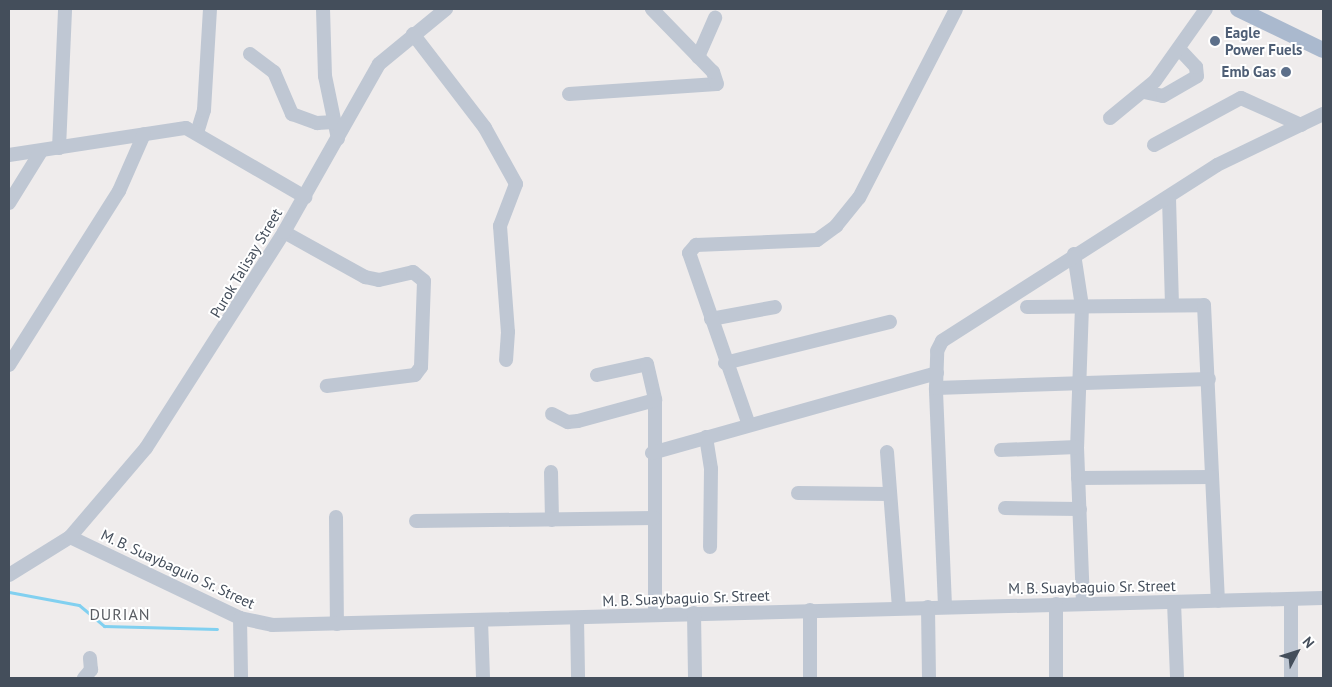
<!DOCTYPE html>
<style>
body{margin:0}
#map{position:relative;width:1332px;height:687px;overflow:hidden;background:#efecec;font-family:"PT Sans",sans-serif}
div>[style]{position:absolute}
[style*='--x']{left:calc(var(--x)*1px);top:calc(var(--y)*1px);width:calc(var(--w)*1px);rotate:calc(var(--a)*1deg)}
.stream>*{height:3px;margin:-1.5px;padding:0 1.5px;transform-origin:1.5px;border-radius:1.5px;background:#81d0f0}
.minor>*{height:14px;margin:-7px;padding:0 7px;transform-origin:7px;border-radius:7px;background:#bfc7d3}
.major>*{height:16px;margin:-8px;padding:0 8px;transform-origin:8px;border-radius:8px;background:#aab9ce}
.dots>*{width:14px;height:14px;translate:-50% -50%;box-sizing:border-box;border:2px solid #fff;border-radius:50%}
span{translate:-50% -50%;white-space:nowrap;text-align:center;line-height:1.15;-webkit-text-stroke:4px #fff;paint-order:stroke}
.service-label{font-size:15px;color:#4e5e75;font-weight:700}
.left{translate:0 -50%;text-align:left}
.right{translate:-100% -50%;text-align:right}
.street-label{font-size:15px;color:#444e5b}
.neighbourhood-label{font-size:16px;color:#595c62;letter-spacing:1px}
.frame{position:absolute;inset:0;border:10px solid #444e5b;pointer-events:none}
.north{position:absolute;left:1272px;top:627px;width:50px;height:50px;-webkit-text-stroke:4px #fff;paint-order:stroke;rotate:50deg;font-size:14px;font-weight:700;line-height:20px;text-align:center;color:#444e5b}
.north::after{content:'';display:block;margin:auto;width:18px;height:22px;background:#444e5b;clip-path:polygon(50% 0,100% 100%,50% 72%,0 100%)}
</style>
<div id="map">
<div class="stream">
<i style="--x:9;--y:592;--w:71;--a:10.5"></i>
<i style="--x:79;--y:605;--w:33;--a:40"></i>
<i style="--x:104;--y:626;--w:113;--a:1.5"></i>
</div>
<div class="minor">
<i style="--x:323;--y:9;--w:67;--a:88.3"></i>
<i style="--x:325;--y:76;--w:64;--a:78.3"></i>
<i style="--x:413;--y:34;--w:118;--a:52.5"></i>
<i style="--x:485;--y:128;--w:64;--a:61"></i>
<i style="--x:516;--y:184;--w:45;--a:110.9"></i>
<i style="--x:500;--y:226;--w:106;--a:85.7"></i>
<i style="--x:508;--y:332;--w:28;--a:94"></i>
<i style="--x:250;--y:54;--w:30;--a:37"></i>
<i style="--x:274;--y:72;--w:46;--a:66.8"></i>
<i style="--x:292;--y:114;--w:27;--a:20"></i>
<i style="--x:317;--y:123;--w:17;--a:-3"></i>
<i style="--x:698;--y:57;--w:43;--a:-66.4"></i>
<i style="--x:1144;--y:92;--w:19;--a:12"></i>
<i style="--x:1163;--y:96;--w:39;--a:-30"></i>
<i style="--x:1197;--y:76;--w:9;--a:-96"></i>
<i style="--x:1196;--y:67;--w:25;--a:-133"></i>
<i style="--x:569;--y:94;--w:148;--a:-3.9"></i>
<i style="--x:717;--y:84;--w:13;--a:-108"></i>
<i style="--x:713;--y:72;--w:88;--a:-134.1"></i>
<i style="--x:1110;--y:118;--w:58;--a:-39.4"></i>
<i style="--x:1155;--y:81;--w:88;--a:-54.7"></i>
<i style="--x:197;--y:133;--w:24;--a:-73"></i>
<i style="--x:204;--y:110;--w:101;--a:-86.6"></i>
<i style="--x:1154;--y:145;--w:99;--a:-28.4"></i>
<i style="--x:1241;--y:98;--w:66;--a:24.2"></i>
<i style="--x:59;--y:148;--w:139;--a:-87.5"></i>
<i style="--x:9;--y:155;--w:179;--a:-8.7"></i>
<i style="--x:186;--y:128;--w:138;--a:30.1"></i>
<i style="--x:1169;--y:198;--w:105;--a:88.4"></i>
<i style="--x:9;--y:203;--w:59;--a:-58.2"></i>
<i style="--x:284;--y:232;--w:93;--a:29.1"></i>
<i style="--x:365;--y:277;--w:14;--a:12"></i>
<i style="--x:379;--y:280;--w:35;--a:-13"></i>
<i style="--x:413;--y:272;--w:14;--a:39"></i>
<i style="--x:424;--y:281;--w:86;--a:92"></i>
<i style="--x:421;--y:367;--w:10;--a:127"></i>
<i style="--x:415;--y:375;--w:89;--a:172.9"></i>
<i style="--x:1074;--y:254;--w:53;--a:81.3"></i>
<i style="--x:1082;--y:306;--w:141;--a:92"></i>
<i style="--x:1077;--y:447;--w:157;--a:87.8"></i>
<i style="--x:1027;--y:307;--w:177;--a:-0.6"></i>
<i style="--x:1204;--y:305;--w:296;--a:87.3"></i>
<i style="--x:711;--y:319;--w:65;--a:-10.6"></i>
<i style="--x:725;--y:363;--w:170;--a:-14"></i>
<i style="--x:9;--y:365;--w:206;--a:-57.7"></i>
<i style="--x:119;--y:191;--w:62;--a:-66.3"></i>
<i style="--x:597;--y:375;--w:51;--a:-12.4"></i>
<i style="--x:647;--y:364;--w:37;--a:77"></i>
<i style="--x:655;--y:400;--w:215;--a:90"></i>
<i style="--x:936;--y:388;--w:273;--a:-1.9"></i>
<i style="--x:552;--y:414;--w:18;--a:27"></i>
<i style="--x:568;--y:422;--w:10;--a:-6"></i>
<i style="--x:578;--y:421;--w:80;--a:-15.3"></i>
<i style="--x:749;--y:425;--w:182;--a:-109.2"></i>
<i style="--x:689;--y:253;--w:11;--a:-49"></i>
<i style="--x:696;--y:245;--w:121;--a:-2.4"></i>
<i style="--x:817;--y:240;--w:24;--a:-36"></i>
<i style="--x:836;--y:226;--w:36;--a:-51"></i>
<i style="--x:859;--y:198;--w:212;--a:-62.8"></i>
<i style="--x:706;--y:437;--w:32;--a:81"></i>
<i style="--x:711;--y:469;--w:78;--a:90.7"></i>
<i style="--x:1001;--y:450;--w:76;--a:-2.3"></i>
<i style="--x:887;--y:452;--w:155;--a:85.6"></i>
<i style="--x:652;--y:453;--w:296;--a:-15.7"></i>
<i style="--x:551;--y:472;--w:48;--a:88.8"></i>
<i style="--x:1078;--y:478;--w:134;--a:-0.4"></i>
<i style="--x:798;--y:493;--w:91;--a:0.6"></i>
<i style="--x:1005;--y:508;--w:75;--a:0.8"></i>
<i style="--x:336;--y:517;--w:107;--a:89.5"></i>
<i style="--x:416;--y:521;--w:238;--a:-0.7"></i>
<i style="--x:70;--y:537;--w:188;--a:25.5"></i>
<i style="--x:240;--y:618;--w:33;--a:12"></i>
<i style="--x:272;--y:625;--w:1051;--a:-1.47"></i>
<i style="--x:9;--y:575;--w:72;--a:-31.9"></i>
<i style="--x:70;--y:537;--w:117;--a:-49.5"></i>
<i style="--x:146;--y:448;--w:256;--a:-57.4"></i>
<i style="--x:284;--y:232;--w:193;--a:-60.5"></i>
<i style="--x:379;--y:64;--w:87;--a:-39.4"></i>
<i style="--x:1291;--y:599;--w:79;--a:90"></i>
<i style="--x:1174;--y:602;--w:76;--a:87.7"></i>
<i style="--x:1056;--y:604;--w:74;--a:90"></i>
<i style="--x:945;--y:606;--w:218;--a:-92.4"></i>
<i style="--x:936;--y:388;--w:37;--a:-88"></i>
<i style="--x:937;--y:351;--w:11;--a:-63"></i>
<i style="--x:942;--y:341;--w:326;--a:-32.6"></i>
<i style="--x:1217;--y:165;--w:118;--a:-25.7"></i>
<i style="--x:928;--y:607;--w:71;--a:89.2"></i>
<i style="--x:810;--y:610;--w:68;--a:90"></i>
<i style="--x:694;--y:613;--w:65;--a:89.1"></i>
<i style="--x:240;--y:618;--w:60;--a:89"></i>
<i style="--x:577;--y:618;--w:60;--a:89"></i>
<i style="--x:481;--y:620;--w:58;--a:88"></i>
<i style="--x:84;--y:678;--w:11;--a:-49"></i>
<i style="--x:91;--y:670;--w:12;--a:-95"></i>
</div>
<div class="major">
<i style="--x:1238;--y:9;--w:94;--a:25.8"></i>
</div>
<div class="dots">
<i style="left:1215px;top:41px;background:#5c6f8a"></i>
<i style="left:1286px;top:72px;background:#5c6f8a"></i>
</div>
<div class="service-label">
<span class="left" style="left:1225px;top:41px">Eagle<br>Power Fuels</span>
<span class="right" style="left:1276px;top:72px">Emb Gas</span>
</div>
<div class="street-label">
<span style="left:246px;top:263px;rotate:-59deg">Purok Talisay Street</span>
<span style="left:178px;top:569px;rotate:25deg">M. B. Suaybaguio Sr. Street</span>
<span style="left:1092px;top:587px;rotate:-1deg">M. B. Suaybaguio Sr. Street</span>
<span style="left:686px;top:598px;rotate:-2deg">M. B. Suaybaguio Sr. Street</span>
</div>
<div class="neighbourhood-label">
<span style="left:120px;top:614px">DURIAN</span>
</div>
<div class="frame"></div>
<div class="north">N</div>
</div>
